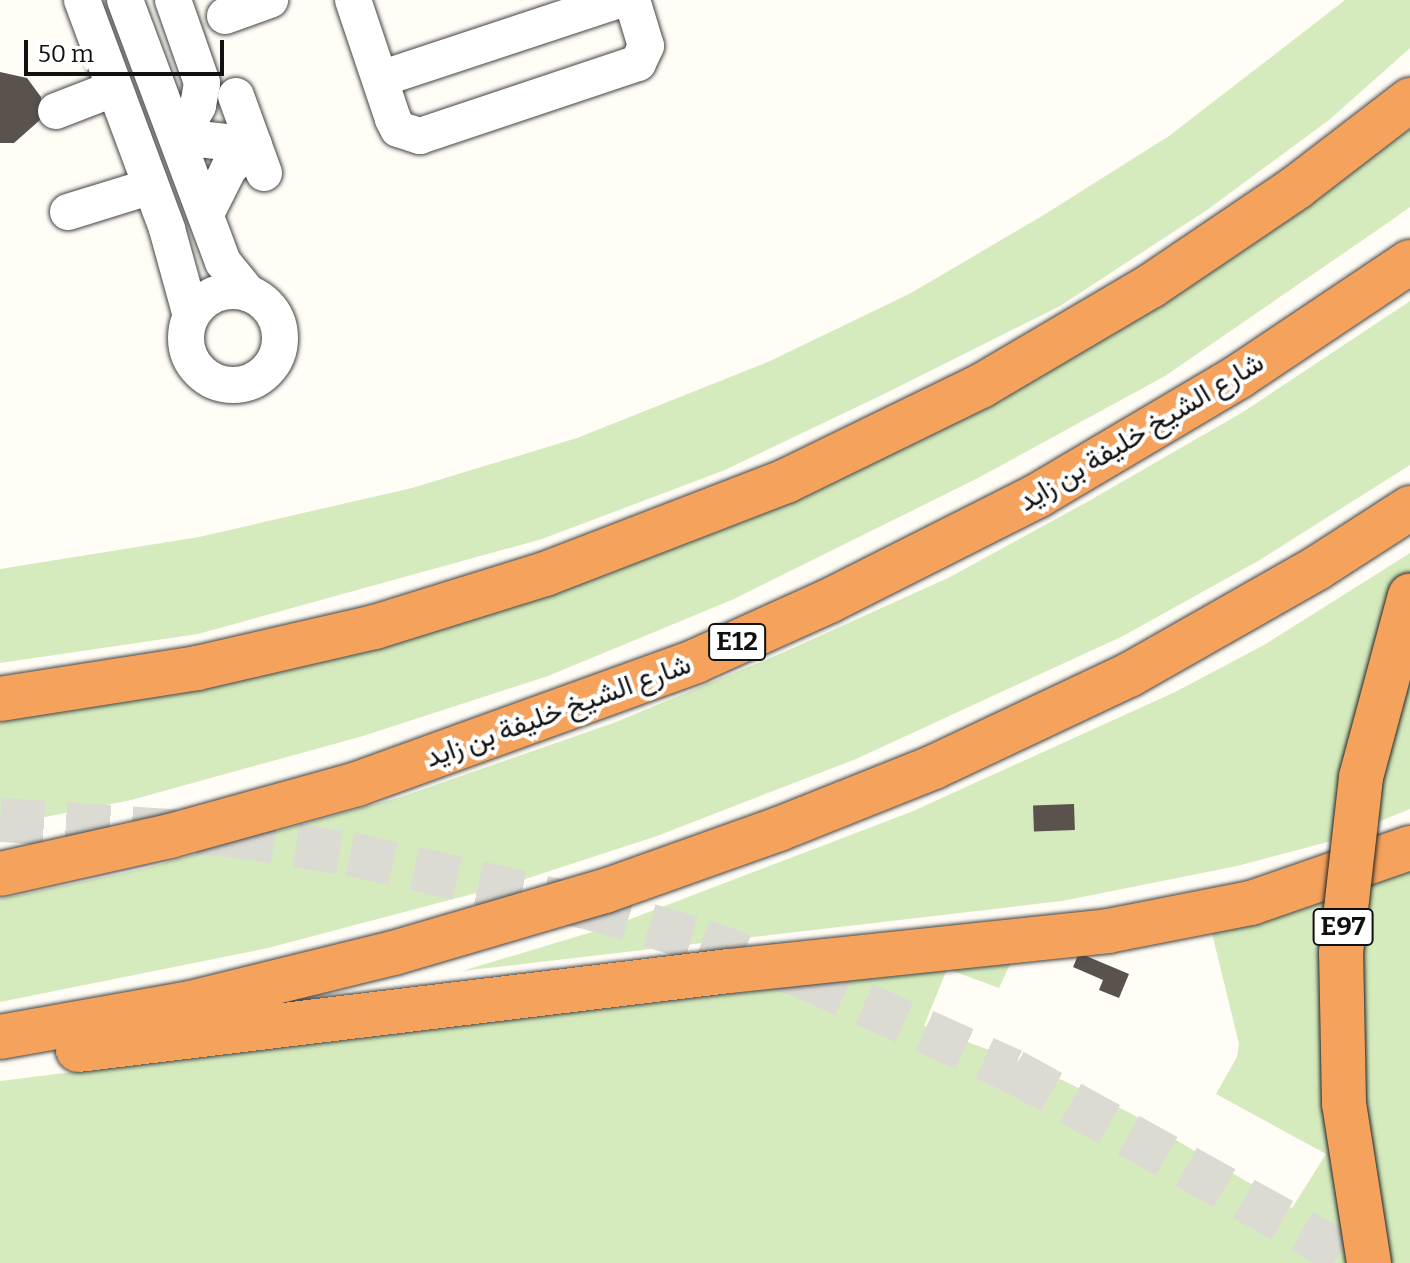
<!DOCTYPE html>
<meta charset="utf-8">
<style>
body{margin:0}
#map{position:relative;width:1410px;height:1263px;overflow:hidden;background:#fffdf5;font-family:Bitter,Vazirmatn,serif}
div>[style]{position:absolute}
[style*='--x']{left:calc(var(--x)*1px);top:calc(var(--y)*1px);width:calc(var(--w)*1px);rotate:calc(var(--a)*1deg)}
.green>*{inset:0;background:#d5ebbd}
.building>*{inset:0;background:#5a524d;transform-origin:0 0}
.highway-tunnel>*{height:44px;margin-top:-22px;transform-origin:0;background:repeating-linear-gradient(90deg,#dbdad3 0 44px,transparent 0 66px)}
.roads{filter:drop-shadow(0 0 2px #444) drop-shadow(0 0 2px #444)}
.minor>*{height:36px;margin:-18px;padding:0 18px;transform-origin:18px;border-radius:18px;background:#fff}
.minor>.ring{margin:-18px;padding:0;box-sizing:content-box;background:none;border:36px solid #fff;border-radius:50%}
.highway>*{height:44px;margin:-22px;padding:0 22px;transform-origin:22px;border-radius:22px;background:#f5a25d}
.bridges{filter:drop-shadow(0 0 2px #222) drop-shadow(0 0 2px #222)}
.highway-bridge>*{height:44px;margin:-22px;padding:0 22px;transform-origin:22px;border-radius:22px;background:#f5a25d}
span{translate:-50% -50%;white-space:nowrap;text-align:center;line-height:1.15;-webkit-text-stroke:8px #fff;paint-order:stroke}
.shield-label span{padding:2px 6px;background:#fff;border:2px solid;border-radius:6px;-webkit-text-stroke-width:0}
.shield-label{font-size:26px;color:#111;font-weight:700}
.street-label{font-size:28px;color:#111}
.scale{position:absolute;left:24px;top:40px;width:200px;height:36px;box-sizing:border-box;border:4px solid #111;border-top:0;padding-left:10px;font-size:24px;line-height:28px;white-space:nowrap;color:#111;-webkit-text-stroke:6px #fff;paint-order:stroke}
</style>
<div id="map">
<div class="green">
<i style="clip-path:polygon(1345px 0,1410px 0,1410px 48px,1329px 120px,1207px 210px,1060px 306px,884px 394px,725px 470px,542px 539px,198px 634px,0 663px,0 569px,199px 537px,412px 488px,577px 438px,770px 361px,911px 293px,1042px 216px,1169px 136px)"></i>
<i style="clip-path:polygon(1410px 129px,1410px 207px,1389px 222px,1165px 376px,978px 478px,734px 599px,548px 676px,363px 736px,131px 800px,0 826px,0 718px,587px 577px,1278px 224px)"></i>
<i style="clip-path:polygon(1410px 301px,1410px 465px,1258px 561px,1123px 636px,856px 759px,657px 836px,510px 884px,268px 948px,0 1002px,0 899px,143px 869px,401px 797px,616px 722px,782px 653px,950px 577px,1087px 502px,1243px 412px)"></i>
<i style="clip-path:polygon(1410px 553px,1410px 809px,1331px 841px,1237px 866px,1062px 901px,462px 971px,612px 926px,911px 812px,1175px 692px,1264px 645px)"></i>
<i style="clip-path:polygon(1410px 870px,1410px 1263px,0 1263px,0 1081px,1015px 954px,999px 988px,947px 969px,924px 1026px,1033px 1066px,1130px 1113px,1292px 1208px,1326px 1154px,1216px 1094px,1237px 1057px,1239px 1044px,1210px 925px,1318px 889px)"></i>
</div>
<div class="building">
<i style="clip-path:polygon(0 72px,27px 78px,41px 97px,40px 120px,14px 143px,0 143px)"></i>
<i style="left:1074px;top:804px;width:26px;height:41px;rotate:88deg"></i>
<i style="clip-path:polygon(1079px 953px,1129px 974px,1119px 998px,1099px 990px,1103px 980px,1073px 967px)"></i>
</div>
<div class="highway-tunnel">
<i style="--x:0;--y:820;--w:231;--a:3.7"></i>
<i style="--x:231;--y:835;--w:121;--a:9.1"></i>
<i style="--x:350;--y:854;--w:242;--a:12.7"></i>
<i style="--x:586;--y:907;--w:121;--a:16.3"></i>
<i style="--x:702;--y:941;--w:108;--a:19.4"></i>
<i style="--x:804;--y:977;--w:229;--a:24.2"></i>
<i style="--x:1013;--y:1071;--w:396;--a:29"></i>
</div>
<div class="roads">
<div class="minor">
<i style="--x:82;--y:0;--w:244;--a:69.6"></i>
<i style="--x:167;--y:229;--w:90;--a:74.6"></i>
<i style="--x:125;--y:0;--w:280;--a:69.5"></i>
<i style="--x:223;--y:262;--w:41;--a:50.9"></i>
<i style="--x:173;--y:0;--w:88;--a:70.7"></i>
<i style="--x:202;--y:83;--w:23;--a:100"></i>
<i style="--x:198;--y:106;--w:36;--a:120"></i>
<i style="--x:353;--y:0;--w:126;--a:71.4"></i>
<i style="--x:393;--y:119;--w:11;--a:63"></i>
<i style="--x:398;--y:129;--w:23;--a:18"></i>
<i style="--x:420;--y:136;--w:230;--a:-18.5"></i>
<i style="--x:638;--y:63;--w:19;--a:-65"></i>
<i style="--x:646;--y:46;--w:48;--a:-106.9"></i>
<i style="--x:225;--y:16;--w:48;--a:-19.6"></i>
<i style="--x:380;--y:79;--w:252;--a:-18.3"></i>
<i style="--x:236;--y:96;--w:82;--a:70"></i>
<i style="--x:56;--y:111;--w:61;--a:-21.1"></i>
<i style="--x:180;--y:137;--w:74;--a:6.2"></i>
<i style="--x:208;--y:210;--w:47;--a:-63.4"></i>
<i style="--x:229;--y:168;--w:34;--a:-43"></i>
<i style="--x:68;--y:212;--w:85;--a:-17.2"></i>
<i class="ring" style="left:186px;top:291px;width:58px;height:58px"></i>
</div>
<div class="highway">
<i style="--x:0;--y:699;--w:199;--a:-8.9"></i>
<i style="--x:197;--y:668;--w:183;--a:-13"></i>
<i style="--x:375;--y:627;--w:178;--a:-17.3"></i>
<i style="--x:545;--y:574;--w:258;--a:-21.1"></i>
<i style="--x:786;--y:481;--w:217;--a:-26"></i>
<i style="--x:981;--y:386;--w:197;--a:-30.5"></i>
<i style="--x:1151;--y:286;--w:176;--a:-34.1"></i>
<i style="--x:1297;--y:187;--w:143;--a:-37.6"></i>
<i style="--x:0;--y:874;--w:174;--a:-12.6"></i>
<i style="--x:170;--y:836;--w:194;--a:-15.5"></i>
<i style="--x:357;--y:784;--w:361;--a:-19.9"></i>
<i style="--x:696;--y:661;--w:146;--a:-24.3"></i>
<i style="--x:829;--y:601;--w:233;--a:-26.8"></i>
<i style="--x:1037;--y:496;--w:234;--a:-30.6"></i>
<i style="--x:1238;--y:377;--w:207;--a:-33.8"></i>
<i style="--x:0;--y:1037;--w:189;--a:-10.1"></i>
<i style="--x:186;--y:1004;--w:214;--a:-13.8"></i>
<i style="--x:394;--y:953;--w:220;--a:-16.4"></i>
<i style="--x:605;--y:891;--w:185;--a:-19.6"></i>
<i style="--x:779;--y:829;--w:167;--a:-21.8"></i>
<i style="--x:934;--y:767;--w:216;--a:-25.3"></i>
<i style="--x:1129;--y:675;--w:216;--a:-29.6"></i>
<i style="--x:1317;--y:568;--w:111;--a:-32.8"></i>
<i style="--x:78;--y:1050;--w:656;--a:-6.92"></i>
<i style="--x:729;--y:971;--w:381;--a:-6"></i>
<i style="--x:1108;--y:931;--w:146;--a:-11.1"></i>
<i style="--x:1251;--y:903;--w:168;--a:-19.1"></i>
</div>
</div>
<div class="bridges">
<div class="highway-bridge">
<i style="--x:1369;--y:1263;--w:161;--a:-98.9"></i>
<i style="--x:1344;--y:1104;--w:151;--a:-91.1"></i>
<i style="--x:1341;--y:953;--w:177;--a:-83.5"></i>
<i style="--x:1361;--y:777;--w:188;--a:-74.9"></i>
</div>
</div>
<div class="shield-label">
<span style="left:737px;top:642px">E12</span>
<span style="left:1343px;top:927px">E97</span>
</div>
<div class="street-label">
<span style="left:1141px;top:432px;rotate:-31deg">شارع الشيخ خليفة بن زايد</span>
<span style="left:558px;top:711px;rotate:-20deg">شارع الشيخ خليفة بن زايد</span>
</div>
<div class="scale">50 m</div>
</div>
